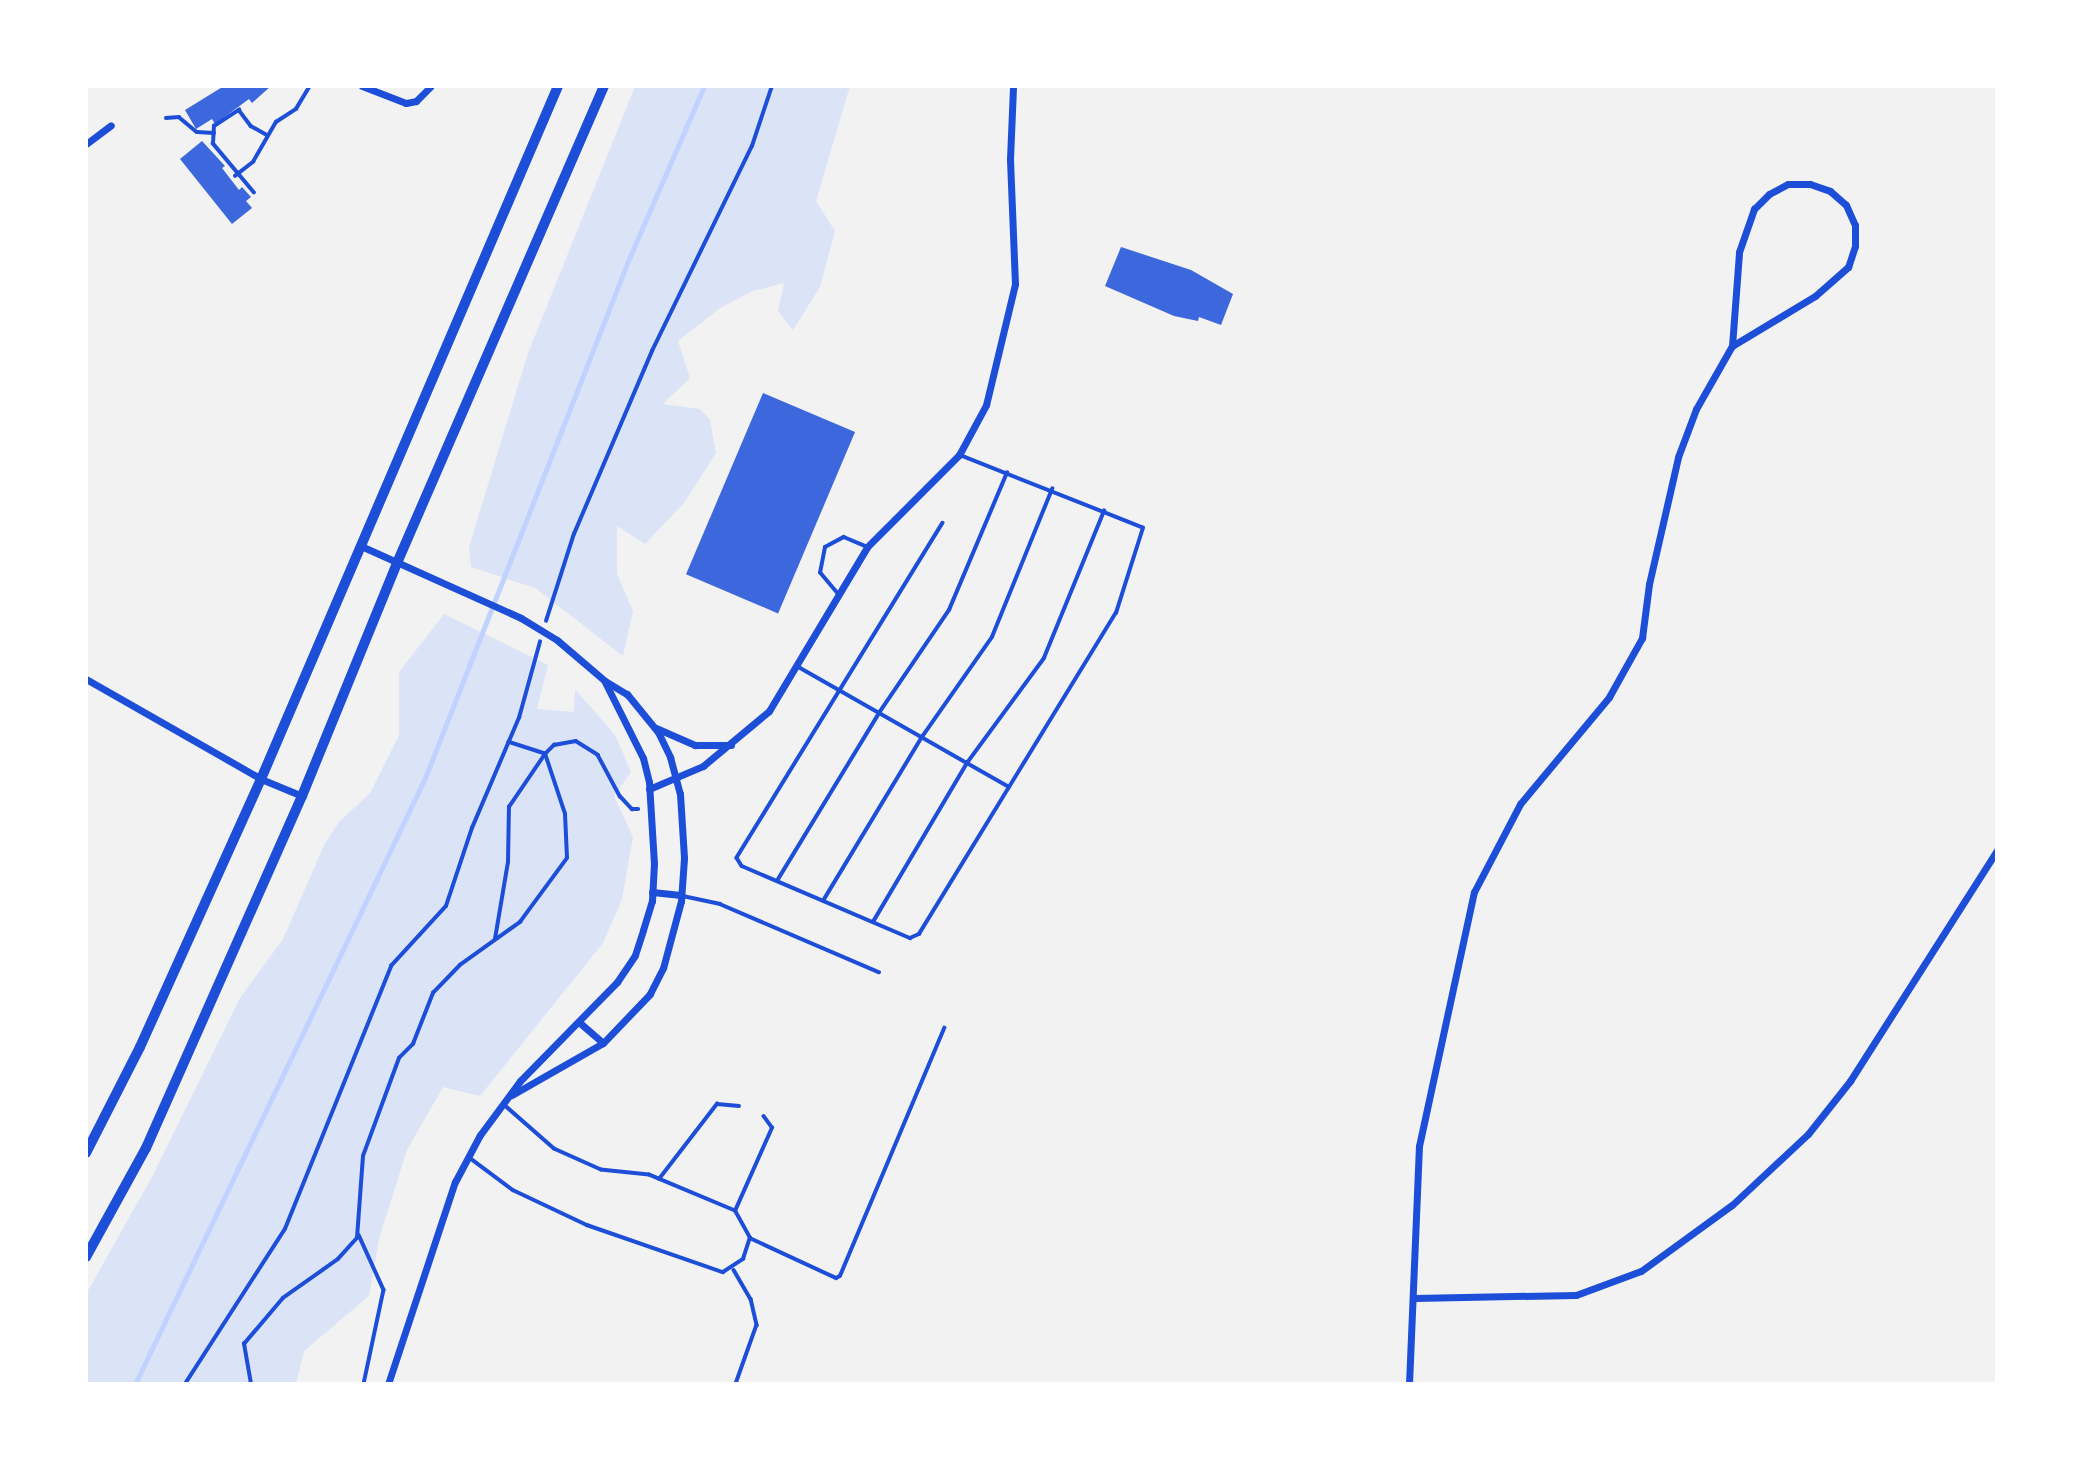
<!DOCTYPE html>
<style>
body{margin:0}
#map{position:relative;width:2083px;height:1470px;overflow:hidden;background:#f2f2f2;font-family:Commissioner,sans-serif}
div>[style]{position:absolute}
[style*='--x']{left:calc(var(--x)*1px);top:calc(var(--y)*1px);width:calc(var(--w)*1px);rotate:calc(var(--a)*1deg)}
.green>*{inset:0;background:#dbe4f7}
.stream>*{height:5px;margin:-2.5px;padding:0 2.5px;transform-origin:2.5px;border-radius:2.5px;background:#bfd3fe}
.building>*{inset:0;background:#3d67dc;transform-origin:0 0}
.path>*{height:3.5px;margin:-1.75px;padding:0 1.75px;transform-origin:1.75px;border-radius:1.75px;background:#1d4ed8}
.service>*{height:3.5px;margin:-1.75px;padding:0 1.75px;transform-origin:1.75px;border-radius:1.75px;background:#1d4ed8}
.minor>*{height:7px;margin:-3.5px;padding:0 3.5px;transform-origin:3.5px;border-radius:3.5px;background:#1d4ed8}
.secondary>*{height:10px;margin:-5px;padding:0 5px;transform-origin:5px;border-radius:5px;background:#1d4ed8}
span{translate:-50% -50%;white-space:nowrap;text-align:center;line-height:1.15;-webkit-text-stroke:6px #fff;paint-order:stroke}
.frame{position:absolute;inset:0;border:88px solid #fff;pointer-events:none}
</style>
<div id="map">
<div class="green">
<i style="clip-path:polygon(635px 86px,850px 86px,816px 201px,835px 231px,820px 287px,793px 330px,778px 311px,784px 283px,753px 291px,720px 308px,678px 341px,690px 378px,663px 404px,700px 409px,710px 420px,716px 453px,684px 503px,645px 544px,617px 526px,617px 574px,633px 611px,623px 656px,535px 588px,471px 567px,469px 547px,528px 353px)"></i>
<i style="clip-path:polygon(444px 614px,548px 665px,537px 709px,574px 712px,575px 689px,615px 735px,631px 772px,614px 796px,633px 837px,622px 899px,603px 943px,480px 1096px,443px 1087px,407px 1150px,379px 1239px,369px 1296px,304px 1351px,296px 1384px,86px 1384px,86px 1294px,152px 1177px,240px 998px,283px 939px,325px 843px,339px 822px,370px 793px,399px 735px,399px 672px)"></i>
</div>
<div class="stream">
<i style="--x:135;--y:1384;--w:672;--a:-64.43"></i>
<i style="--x:425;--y:778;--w:555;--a:-68.56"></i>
<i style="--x:628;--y:261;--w:191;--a:-66.5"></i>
</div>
<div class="building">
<i style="clip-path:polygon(224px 86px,271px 86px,252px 103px,249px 99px,215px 124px,212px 119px,196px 129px,185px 110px)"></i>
<i style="clip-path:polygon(202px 141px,225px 166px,222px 168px,239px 190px,242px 187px,251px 197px,246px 201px,252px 208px,232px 224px,180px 159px)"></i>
<i style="clip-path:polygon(1121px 247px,1191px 270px,1233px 294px,1221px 325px,1199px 317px,1198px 321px,1174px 316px,1105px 286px)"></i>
<i style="left:763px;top:393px;width:100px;height:197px;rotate:23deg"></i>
</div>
<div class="path">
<i style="--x:166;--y:118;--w:13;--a:-4"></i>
<i style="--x:179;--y:117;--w:23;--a:40"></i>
<i style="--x:197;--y:132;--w:17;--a:3"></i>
<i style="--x:235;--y:176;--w:23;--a:-38"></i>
<i style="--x:253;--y:162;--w:46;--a:-60.1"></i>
<i style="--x:276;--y:122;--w:24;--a:-33"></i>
<i style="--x:296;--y:109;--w:27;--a:-59"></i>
<i style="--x:254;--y:193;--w:64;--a:-129.9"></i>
<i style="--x:213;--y:144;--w:18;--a:-87"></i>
<i style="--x:214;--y:126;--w:30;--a:-33"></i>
<i style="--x:239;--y:110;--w:20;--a:53"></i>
<i style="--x:251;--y:126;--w:18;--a:29"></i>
<i style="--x:546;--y:621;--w:91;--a:-72.2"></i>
<i style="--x:574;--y:534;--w:199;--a:-66.9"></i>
<i style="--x:652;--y:351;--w:228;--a:-64"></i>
<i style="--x:752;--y:146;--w:63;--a:-71.6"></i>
<i style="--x:495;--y:939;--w:78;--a:-80.4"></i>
<i style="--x:508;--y:862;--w:55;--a:-89"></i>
<i style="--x:509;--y:807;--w:64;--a:-55.8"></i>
<i style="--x:545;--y:754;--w:38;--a:-162"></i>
<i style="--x:359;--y:1235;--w:60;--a:65.6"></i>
<i style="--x:384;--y:1290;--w:96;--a:102"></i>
<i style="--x:185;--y:1384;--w:184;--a:-57.2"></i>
<i style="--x:285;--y:1229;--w:284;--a:-68"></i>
<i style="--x:391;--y:966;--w:81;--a:-47.5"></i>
<i style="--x:446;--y:906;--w:82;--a:-71.6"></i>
<i style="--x:472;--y:828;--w:120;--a:-66.9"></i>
<i style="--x:519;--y:718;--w:79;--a:-74.6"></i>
<i style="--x:251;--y:1384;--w:41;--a:-99.9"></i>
<i style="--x:244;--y:1344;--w:60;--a:-49.7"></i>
<i style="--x:283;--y:1298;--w:67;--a:-35.3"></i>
<i style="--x:338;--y:1259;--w:28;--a:-48"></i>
<i style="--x:357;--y:1238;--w:82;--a:-85.8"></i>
<i style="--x:363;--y:1156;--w:104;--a:-69.8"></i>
<i style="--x:399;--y:1058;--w:20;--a:-45"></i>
<i style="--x:413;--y:1044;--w:55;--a:-68.6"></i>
<i style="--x:433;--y:993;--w:39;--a:-46"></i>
<i style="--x:460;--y:965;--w:74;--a:-35.6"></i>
<i style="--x:520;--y:922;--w:79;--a:-53.7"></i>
<i style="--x:567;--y:858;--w:44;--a:-92.6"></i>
<i style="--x:565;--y:814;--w:63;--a:-108.4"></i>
<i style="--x:545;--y:754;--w:13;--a:-45"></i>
<i style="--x:554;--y:745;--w:22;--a:-10"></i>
<i style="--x:576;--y:741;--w:26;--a:32"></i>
<i style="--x:598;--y:755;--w:47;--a:61.8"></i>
<i style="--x:620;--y:796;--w:18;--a:47"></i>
<i style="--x:632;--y:809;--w:6;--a:0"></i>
</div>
<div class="service">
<i style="--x:943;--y:523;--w:393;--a:121.6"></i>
<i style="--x:737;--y:858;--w:9;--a:58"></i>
<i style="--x:742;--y:866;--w:183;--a:23.2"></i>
<i style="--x:910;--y:938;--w:10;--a:-24"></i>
<i style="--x:919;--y:934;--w:377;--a:-58.5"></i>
<i style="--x:1116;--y:613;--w:89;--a:-72.4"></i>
<i style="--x:1143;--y:528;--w:198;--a:-158.4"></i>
<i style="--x:837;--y:593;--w:26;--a:-130"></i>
<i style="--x:820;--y:573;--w:26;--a:-79"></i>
<i style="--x:825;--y:547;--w:21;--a:-28"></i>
<i style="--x:844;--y:537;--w:25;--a:23"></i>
<i style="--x:797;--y:666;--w:244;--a:29.7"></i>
<i style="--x:777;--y:881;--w:197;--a:-58.7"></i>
<i style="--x:879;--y:713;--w:125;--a:-55.8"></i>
<i style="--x:949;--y:610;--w:149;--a:-67.1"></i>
<i style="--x:683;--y:896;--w:38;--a:12"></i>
<i style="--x:720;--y:904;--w:173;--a:23.2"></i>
<i style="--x:823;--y:901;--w:192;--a:-58.9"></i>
<i style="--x:922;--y:737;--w:122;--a:-55"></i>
<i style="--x:992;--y:637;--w:160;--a:-67.9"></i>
<i style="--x:873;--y:922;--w:185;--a:-59.4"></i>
<i style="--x:967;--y:763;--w:130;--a:-53.7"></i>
<i style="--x:1044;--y:658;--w:159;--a:-67.8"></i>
<i style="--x:470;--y:1158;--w:54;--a:36.7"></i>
<i style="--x:513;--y:1190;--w:82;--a:25.3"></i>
<i style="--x:587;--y:1225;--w:144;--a:19.1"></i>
<i style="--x:723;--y:1272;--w:24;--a:-33"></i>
<i style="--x:743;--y:1259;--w:22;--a:-72"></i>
<i style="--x:750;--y:1238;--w:31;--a:-119"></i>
<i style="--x:735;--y:1211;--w:93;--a:-157.3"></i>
<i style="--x:649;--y:1175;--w:48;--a:-174.1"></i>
<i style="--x:601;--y:1170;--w:51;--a:-155.9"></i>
<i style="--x:554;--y:1149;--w:67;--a:-138.7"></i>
<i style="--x:659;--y:1179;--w:95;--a:-52.3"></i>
<i style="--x:717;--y:1104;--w:22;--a:5"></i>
<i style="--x:735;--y:1211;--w:91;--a:-66"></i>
<i style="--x:772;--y:1128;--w:14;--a:-126"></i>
<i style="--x:750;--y:1238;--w:95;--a:24.9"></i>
<i style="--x:836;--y:1278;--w:4;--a:-27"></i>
<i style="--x:840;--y:1276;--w:269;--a:-67.2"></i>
<i style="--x:734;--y:1270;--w:34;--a:60"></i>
<i style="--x:751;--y:1299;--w:27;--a:77"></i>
<i style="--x:757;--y:1325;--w:63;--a:109.6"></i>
</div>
<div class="minor">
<i style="--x:362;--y:86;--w:47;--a:21.1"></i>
<i style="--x:406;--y:103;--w:10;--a:-11"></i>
<i style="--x:416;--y:101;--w:20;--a:-45"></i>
<i style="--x:86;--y:144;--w:31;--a:-37"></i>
<i style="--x:361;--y:546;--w:175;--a:24.2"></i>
<i style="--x:521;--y:618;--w:42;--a:31.4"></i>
<i style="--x:557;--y:640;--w:63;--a:40.5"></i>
<i style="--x:605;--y:681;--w:26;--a:31"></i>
<i style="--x:627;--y:694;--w:49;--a:50.8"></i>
<i style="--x:658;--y:732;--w:28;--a:64"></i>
<i style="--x:670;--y:757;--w:38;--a:75"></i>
<i style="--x:680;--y:794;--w:64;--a:86.4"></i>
<i style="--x:684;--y:858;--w:43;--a:94"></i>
<i style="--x:681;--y:901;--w:69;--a:105"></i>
<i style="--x:663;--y:968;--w:29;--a:117"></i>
<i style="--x:650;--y:994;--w:68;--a:133.8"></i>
<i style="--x:603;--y:1043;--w:105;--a:150.3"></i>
<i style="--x:86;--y:679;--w:202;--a:29.7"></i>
<i style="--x:261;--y:779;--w:44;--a:22.5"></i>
<i style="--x:656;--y:728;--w:43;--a:23.6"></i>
<i style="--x:695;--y:745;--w:36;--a:0"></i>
<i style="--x:649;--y:789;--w:59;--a:-23.1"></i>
<i style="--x:703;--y:766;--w:86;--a:-39.8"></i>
<i style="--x:769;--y:711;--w:191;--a:-59.1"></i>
<i style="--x:867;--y:547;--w:130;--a:-45"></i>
<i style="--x:959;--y:455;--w:57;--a:-61.6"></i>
<i style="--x:986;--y:405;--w:124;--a:-76.5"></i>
<i style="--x:1015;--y:284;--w:125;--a:-92.3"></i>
<i style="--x:1010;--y:159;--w:73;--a:-87.6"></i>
<i style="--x:652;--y:892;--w:29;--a:6"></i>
<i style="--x:580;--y:1023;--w:30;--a:41"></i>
<i style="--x:1414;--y:1298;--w:162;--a:-1.1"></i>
<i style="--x:1576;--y:1295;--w:69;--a:-20.3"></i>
<i style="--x:1641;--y:1271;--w:112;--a:-36"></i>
<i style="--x:1732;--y:1205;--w:104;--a:-43.1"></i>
<i style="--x:1808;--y:1134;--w:68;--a:-51.6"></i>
<i style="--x:1850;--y:1081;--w:274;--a:-57.5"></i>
<i style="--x:388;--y:1384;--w:213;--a:-71.7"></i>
<i style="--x:455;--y:1182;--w:53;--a:-62"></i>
<i style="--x:480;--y:1135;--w:67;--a:-53.5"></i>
<i style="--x:520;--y:1081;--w:139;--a:-45.6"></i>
<i style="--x:617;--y:982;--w:32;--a:-56"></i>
<i style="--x:635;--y:955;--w:26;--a:-72"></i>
<i style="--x:643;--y:930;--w:30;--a:-73"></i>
<i style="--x:652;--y:901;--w:37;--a:-87"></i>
<i style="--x:654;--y:864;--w:82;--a:-93.5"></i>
<i style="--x:649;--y:782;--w:25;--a:-104"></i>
<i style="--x:643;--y:758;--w:85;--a:-116.6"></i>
<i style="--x:1409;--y:1384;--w:238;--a:-87.6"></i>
<i style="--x:1419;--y:1146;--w:260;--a:-77.8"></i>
<i style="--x:1474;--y:892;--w:99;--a:-62.4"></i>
<i style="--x:1520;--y:804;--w:139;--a:-50.2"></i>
<i style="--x:1609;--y:697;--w:68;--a:-60.8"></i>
<i style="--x:1642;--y:638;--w:54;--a:-82.6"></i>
<i style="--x:1649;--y:584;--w:130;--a:-77.1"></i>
<i style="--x:1678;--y:457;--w:51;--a:-69.4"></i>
<i style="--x:1696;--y:409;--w:73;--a:-60.3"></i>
<i style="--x:1732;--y:346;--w:94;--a:-85.7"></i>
<i style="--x:1739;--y:252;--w:46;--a:-70.8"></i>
<i style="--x:1754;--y:209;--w:21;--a:-45"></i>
<i style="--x:1769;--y:194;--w:21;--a:-28"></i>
<i style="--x:1788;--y:184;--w:22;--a:0"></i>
<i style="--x:1810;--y:184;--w:21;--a:19"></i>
<i style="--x:1830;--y:191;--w:21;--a:41"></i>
<i style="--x:1846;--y:205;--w:22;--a:66"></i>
<i style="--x:1855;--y:225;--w:21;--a:90"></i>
<i style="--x:1855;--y:246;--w:22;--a:108"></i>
<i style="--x:1848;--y:267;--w:44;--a:138.7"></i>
<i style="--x:1815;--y:296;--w:97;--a:148.9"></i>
</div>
<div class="secondary">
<i style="--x:86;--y:1153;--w:119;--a:-63"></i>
<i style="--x:140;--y:1047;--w:294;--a:-65.7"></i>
<i style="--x:261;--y:779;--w:754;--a:-66.8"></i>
<i style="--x:86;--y:1257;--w:124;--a:-61.2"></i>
<i style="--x:146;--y:1148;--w:385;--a:-66.1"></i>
<i style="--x:302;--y:796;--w:252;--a:-67.8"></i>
<i style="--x:397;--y:563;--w:520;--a:-66.54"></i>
</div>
<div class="frame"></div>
</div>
